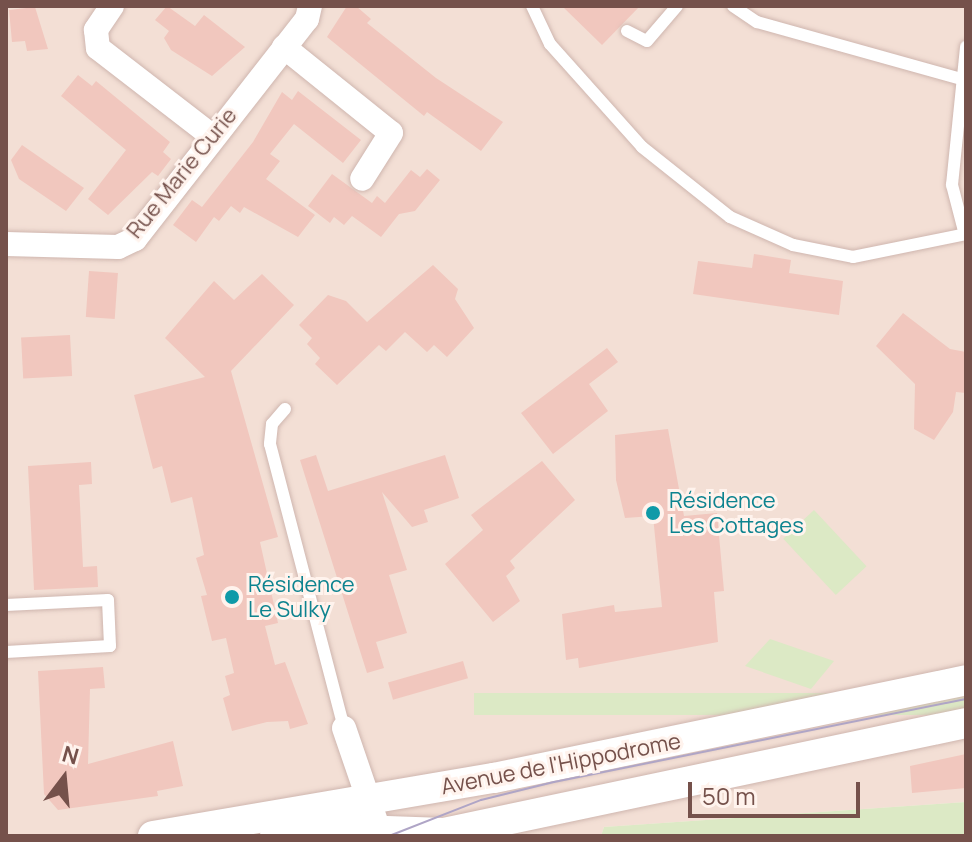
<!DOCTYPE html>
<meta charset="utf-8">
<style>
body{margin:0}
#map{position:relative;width:972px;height:842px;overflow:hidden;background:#fcefe6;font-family:Manrope,sans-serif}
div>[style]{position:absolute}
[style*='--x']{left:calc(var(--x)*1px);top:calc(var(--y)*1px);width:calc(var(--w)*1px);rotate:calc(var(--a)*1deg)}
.residential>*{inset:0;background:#f3dfd5}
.green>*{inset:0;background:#dce9c5;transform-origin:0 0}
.building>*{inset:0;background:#f1c7be;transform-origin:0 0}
.roads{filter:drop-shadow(0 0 2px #cfb6af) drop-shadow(0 0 2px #cfb6af)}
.service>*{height:12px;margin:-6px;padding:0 6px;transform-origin:6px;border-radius:6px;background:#fff}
.minor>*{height:24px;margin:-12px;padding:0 12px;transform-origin:12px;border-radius:12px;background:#fff}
.tertiary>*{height:30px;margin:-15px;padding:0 15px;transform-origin:15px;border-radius:15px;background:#fff}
.tram>*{height:2px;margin:-1px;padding:0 1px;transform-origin:1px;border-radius:1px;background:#afa5c6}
.dots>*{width:22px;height:22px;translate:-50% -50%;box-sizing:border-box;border:4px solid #fff3ed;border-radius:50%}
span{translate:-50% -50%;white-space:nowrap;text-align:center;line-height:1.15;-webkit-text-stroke:6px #fff3ed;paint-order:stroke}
.street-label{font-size:22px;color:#75514b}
.culture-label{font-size:22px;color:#0d838f}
.left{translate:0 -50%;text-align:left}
.frame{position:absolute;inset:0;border:8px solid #75514b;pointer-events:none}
.north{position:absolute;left:24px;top:738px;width:80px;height:80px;-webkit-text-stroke:6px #fff3ed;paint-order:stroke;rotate:16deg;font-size:22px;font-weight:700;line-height:32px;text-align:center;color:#75514b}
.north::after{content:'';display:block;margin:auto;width:28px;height:36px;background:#75514b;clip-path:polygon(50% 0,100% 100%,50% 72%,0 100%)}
.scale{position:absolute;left:688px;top:782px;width:172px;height:36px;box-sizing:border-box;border:4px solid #75514b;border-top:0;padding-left:10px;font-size:24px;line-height:28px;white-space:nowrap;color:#75514b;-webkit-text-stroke:6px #fff3ed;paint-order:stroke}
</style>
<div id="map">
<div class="residential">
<i style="clip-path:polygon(6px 6px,966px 6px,966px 802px,604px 827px,601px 836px,6px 836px)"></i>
</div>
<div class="green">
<i style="left:814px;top:510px;width:77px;height:42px;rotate:47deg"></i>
<i style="clip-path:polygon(770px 639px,834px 661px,811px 689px,745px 666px)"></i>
<i style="left:966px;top:693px;width:22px;height:492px;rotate:90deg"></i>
<i style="clip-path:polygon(966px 802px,966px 836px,601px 836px,604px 827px)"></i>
</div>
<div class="building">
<i style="clip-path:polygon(167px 6px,195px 26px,204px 15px,245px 47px,212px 76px,171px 50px,164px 38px,169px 31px,155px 20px)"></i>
<i style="clip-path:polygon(347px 6px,356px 6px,371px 19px,367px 23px,436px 78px,503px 122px,481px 151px,427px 112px,424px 116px,327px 37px)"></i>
<i style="clip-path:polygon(562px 6px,640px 6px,602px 45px)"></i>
<i style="clip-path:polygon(35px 7px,48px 49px,27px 51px,25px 41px,12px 42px,9px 10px)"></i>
<i style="clip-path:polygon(78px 75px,92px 86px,96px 81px,170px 142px,163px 152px,171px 159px,158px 176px,152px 172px,108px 215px,88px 199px,126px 150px,61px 96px)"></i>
<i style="clip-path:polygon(298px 91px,361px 140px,343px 163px,294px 124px,270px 154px,280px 161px,266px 179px,315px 215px,298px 237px,244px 207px,240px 213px,231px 206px,219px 221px,214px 217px,196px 242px,173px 225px,192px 200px,202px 207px,253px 142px,282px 92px,292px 100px)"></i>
<i style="clip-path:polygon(22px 145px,84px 188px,66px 211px,19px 179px,11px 160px)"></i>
<i style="clip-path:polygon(427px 169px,440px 180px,415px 211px,399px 214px,381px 237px,352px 216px,344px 225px,334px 217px,330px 223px,308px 206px,332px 174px,372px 203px,377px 196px,385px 203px,411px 170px,420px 177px)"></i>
<i style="clip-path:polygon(754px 254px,791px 260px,789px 273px,843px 281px,839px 315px,693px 294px,698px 261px,752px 268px)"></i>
<i style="clip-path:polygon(433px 265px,458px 289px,455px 299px,474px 328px,447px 357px,434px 345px,427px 352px,405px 332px,386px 351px,379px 345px,337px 385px,315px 364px,320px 358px,307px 344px,312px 338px,299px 325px,328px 295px,346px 301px,367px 322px)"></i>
<i style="left:89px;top:271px;width:29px;height:46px;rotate:4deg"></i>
<i style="clip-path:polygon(262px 274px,294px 305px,231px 371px,278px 537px,260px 542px,278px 623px,265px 626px,275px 665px,285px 662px,308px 724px,290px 729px,288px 721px,267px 722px,232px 731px,223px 698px,230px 695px,225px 676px,234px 673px,226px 638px,212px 641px,201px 596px,207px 595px,196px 558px,204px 555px,192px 497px,171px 503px,162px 466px,153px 469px,134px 395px,205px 377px,165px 338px,214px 281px,234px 300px)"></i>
<i style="clip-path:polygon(903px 313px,950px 349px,966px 352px,966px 393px,956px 392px,953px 412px,934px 440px,914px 429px,915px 384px,876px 346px)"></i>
<i style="left:70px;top:335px;width:41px;height:49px;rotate:87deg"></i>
<i style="clip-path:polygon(607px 348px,618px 362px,589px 384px,608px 411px,553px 454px,521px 413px)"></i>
<i style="clip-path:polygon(668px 429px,684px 516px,717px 513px,724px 591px,714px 592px,718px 642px,579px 668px,578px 658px,566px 660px,562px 614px,614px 605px,615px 612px,662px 607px,653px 516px,625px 518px,616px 480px,615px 435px)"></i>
<i style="clip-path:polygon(316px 455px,328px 491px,445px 455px,459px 498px,424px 510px,428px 522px,412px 527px,382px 492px,407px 570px,389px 575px,407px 633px,376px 642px,384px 668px,367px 673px,300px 460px)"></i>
<i style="clip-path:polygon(542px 461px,575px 500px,510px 561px,515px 568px,506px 576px,520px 601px,493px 622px,445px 564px,483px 530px,471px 515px)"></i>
<i style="clip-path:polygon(91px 462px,92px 484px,79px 485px,83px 567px,97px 566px,98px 587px,34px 590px,28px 466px)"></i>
<i style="left:463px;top:661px;width:18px;height:78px;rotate:74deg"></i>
<i style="clip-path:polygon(103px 667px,105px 688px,90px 689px,88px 764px,173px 741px,183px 786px,157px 791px,158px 796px,58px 810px,44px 794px,38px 671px)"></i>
<i style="clip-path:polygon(966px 754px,966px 788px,912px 793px,910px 766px)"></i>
</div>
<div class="roads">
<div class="service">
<i style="--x:532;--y:6;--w:42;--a:64.7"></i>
<i style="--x:550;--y:44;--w:138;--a:48.2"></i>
<i style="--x:642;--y:147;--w:112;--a:38.5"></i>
<i style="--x:730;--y:217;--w:69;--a:24"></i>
<i style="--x:793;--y:245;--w:61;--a:11.3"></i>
<i style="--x:853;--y:257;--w:115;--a:-11.5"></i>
<i style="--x:733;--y:6;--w:29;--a:34"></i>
<i style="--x:757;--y:22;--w:212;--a:15.6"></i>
<i style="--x:627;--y:31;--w:22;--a:27"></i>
<i style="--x:647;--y:41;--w:46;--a:-49.4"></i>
<i style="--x:964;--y:231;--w:48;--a:-104.6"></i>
<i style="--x:952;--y:185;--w:139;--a:-84.2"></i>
<i style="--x:285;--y:409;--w:20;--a:131"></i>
<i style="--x:272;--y:424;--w:20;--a:96"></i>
<i style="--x:270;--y:444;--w:293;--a:75.4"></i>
<i style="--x:6;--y:605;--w:102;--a:-2.8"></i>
<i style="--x:108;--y:600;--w:46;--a:87.5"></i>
<i style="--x:110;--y:646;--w:104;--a:176.7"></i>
</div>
<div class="minor">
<i style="--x:112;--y:6;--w:29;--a:124"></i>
<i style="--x:96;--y:30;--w:18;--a:84"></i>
<i style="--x:98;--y:48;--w:144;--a:37.7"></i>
<i style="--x:284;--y:47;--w:137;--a:38.8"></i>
<i style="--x:391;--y:133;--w:54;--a:122.2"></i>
<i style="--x:6;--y:244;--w:112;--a:1.5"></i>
<i style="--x:118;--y:247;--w:19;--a:-25"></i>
<i style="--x:135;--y:239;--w:279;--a:-52"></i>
<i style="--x:307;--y:19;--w:13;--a:-77"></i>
<i style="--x:344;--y:728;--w:114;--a:71.1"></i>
</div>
<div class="tertiary">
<i style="--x:153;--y:836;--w:346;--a:-9.7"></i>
<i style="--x:494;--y:778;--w:482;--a:-11.7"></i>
<i style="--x:275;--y:836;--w:55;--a:-7.3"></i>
<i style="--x:330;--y:829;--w:114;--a:2"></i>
<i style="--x:444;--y:833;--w:533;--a:-11.9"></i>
</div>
</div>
<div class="tram">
<i style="--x:389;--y:836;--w:99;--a:-21.4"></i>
<i style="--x:481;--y:800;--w:75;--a:-13.9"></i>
<i style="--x:554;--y:782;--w:420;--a:-11.4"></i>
</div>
<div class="dots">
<i style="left:653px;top:513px;background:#0f9aa8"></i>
<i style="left:232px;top:597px;background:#0f9aa8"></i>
</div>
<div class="street-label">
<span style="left:182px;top:173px;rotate:-51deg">Rue Marie Curie</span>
<span style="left:561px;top:764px;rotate:-11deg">Avenue de l'Hippodrome</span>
</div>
<div class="culture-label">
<span class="left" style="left:669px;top:513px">Résidence<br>Les Cottages</span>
<span class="left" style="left:248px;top:597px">Résidence<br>Le Sulky</span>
</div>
<div class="frame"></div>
<div class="north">N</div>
<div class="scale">50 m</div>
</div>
